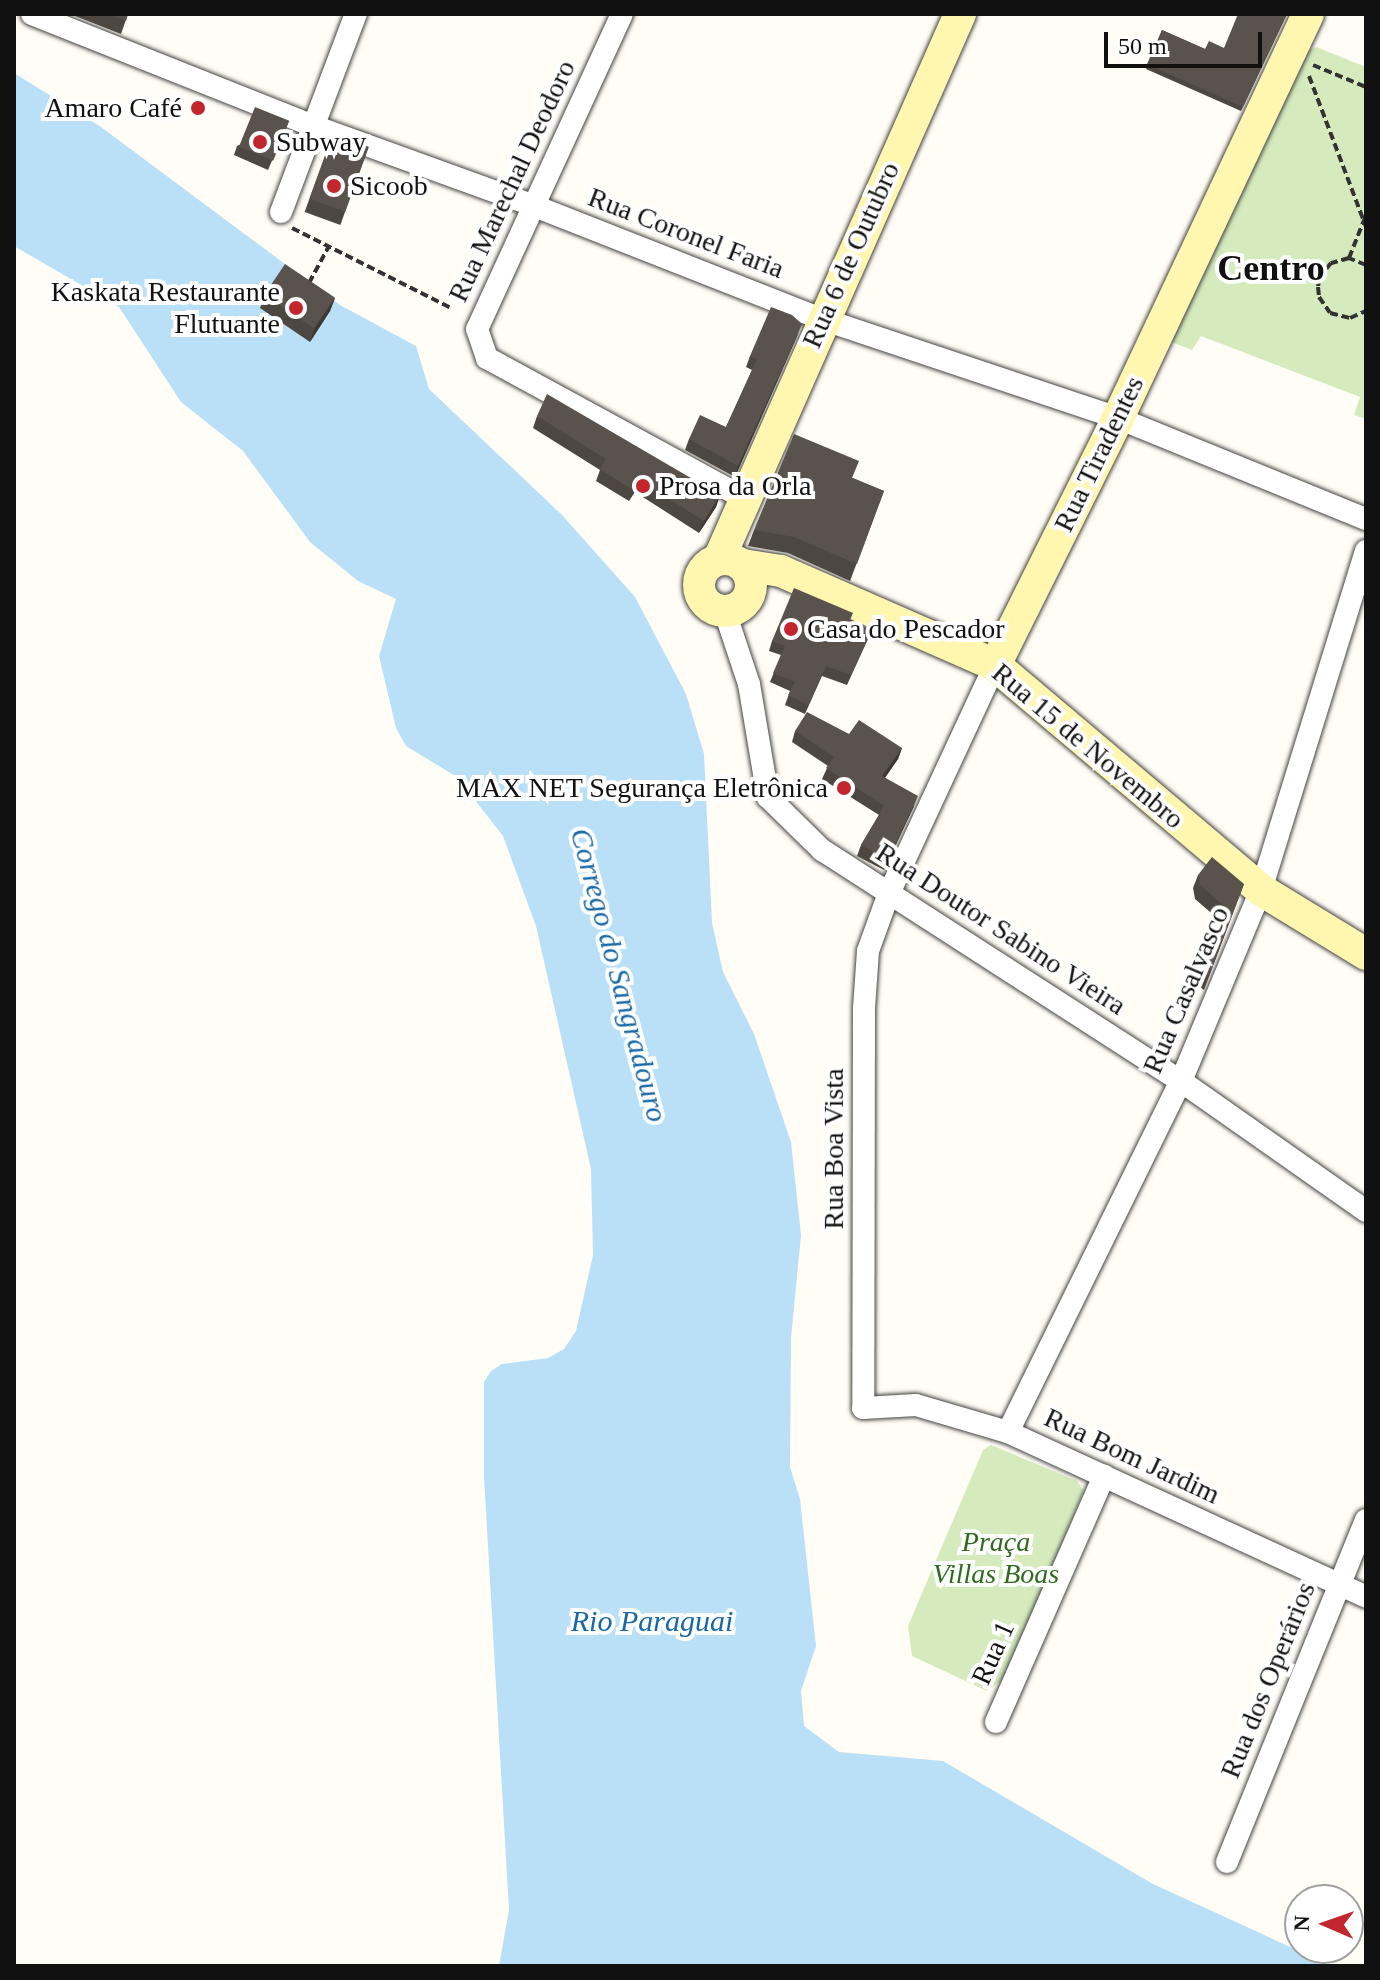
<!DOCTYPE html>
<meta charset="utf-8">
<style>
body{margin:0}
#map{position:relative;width:1380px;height:1980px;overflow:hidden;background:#fffdf5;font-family:Georgia,serif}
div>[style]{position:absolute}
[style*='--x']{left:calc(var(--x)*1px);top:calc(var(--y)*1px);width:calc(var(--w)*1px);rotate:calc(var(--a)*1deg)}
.green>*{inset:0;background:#d5ebbd}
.water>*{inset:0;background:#b9e0f7}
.path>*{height:4px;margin-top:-2px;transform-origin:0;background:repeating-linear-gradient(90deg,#333 0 8px,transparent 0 12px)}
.roads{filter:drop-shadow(0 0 2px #444) drop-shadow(0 0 2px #444)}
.street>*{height:22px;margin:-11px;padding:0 11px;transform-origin:11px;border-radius:11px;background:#fff}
.secondary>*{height:32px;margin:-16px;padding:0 16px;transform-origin:16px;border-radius:16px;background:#fff6b0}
.secondary>.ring{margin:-16px;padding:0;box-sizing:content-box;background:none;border:32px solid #fff6b0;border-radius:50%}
.wall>*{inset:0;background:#4d4742;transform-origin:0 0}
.shaded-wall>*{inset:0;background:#3f3936}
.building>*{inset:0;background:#5a524d;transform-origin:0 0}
.dots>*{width:22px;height:22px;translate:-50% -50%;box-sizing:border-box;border:4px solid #fff;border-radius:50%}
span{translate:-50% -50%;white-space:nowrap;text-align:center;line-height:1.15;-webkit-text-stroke:8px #fff;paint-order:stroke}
.poi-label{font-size:28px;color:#111}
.right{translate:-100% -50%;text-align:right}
.left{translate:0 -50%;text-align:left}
.street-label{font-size:28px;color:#111}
.park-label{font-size:28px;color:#2f6b1f;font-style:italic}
.water-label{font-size:30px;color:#1768a6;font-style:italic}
.district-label{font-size:36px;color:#111;font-weight:700}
.frame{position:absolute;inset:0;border:16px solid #111;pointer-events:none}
.north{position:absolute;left:1284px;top:1884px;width:80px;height:80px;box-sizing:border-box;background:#fff;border:2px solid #a0a0a0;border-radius:50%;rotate:272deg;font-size:22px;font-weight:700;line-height:32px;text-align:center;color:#111}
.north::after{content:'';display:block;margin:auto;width:28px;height:36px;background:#c4262e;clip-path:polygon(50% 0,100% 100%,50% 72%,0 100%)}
.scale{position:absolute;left:1104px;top:32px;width:158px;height:36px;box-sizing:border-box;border:4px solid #111;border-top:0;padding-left:10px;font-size:24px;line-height:28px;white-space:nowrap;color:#111;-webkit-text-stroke:6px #fff;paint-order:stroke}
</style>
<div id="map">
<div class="green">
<i style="clip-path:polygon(1316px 47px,1366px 67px,1366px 419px,1354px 415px,1360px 397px,1201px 336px,1192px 350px,1169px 341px,1308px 51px)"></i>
<i style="clip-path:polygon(991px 1445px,1077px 1481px,1084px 1491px,1004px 1679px,987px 1691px,912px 1656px,908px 1626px,983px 1450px)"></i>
</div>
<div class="water">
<i style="clip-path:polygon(14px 73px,101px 127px,340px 305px,416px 346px,429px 389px,562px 515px,635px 597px,686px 694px,704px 754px,712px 923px,723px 972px,754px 1034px,791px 1142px,801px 1235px,791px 1338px,790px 1467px,800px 1499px,816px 1646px,801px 1691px,804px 1726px,839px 1752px,943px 1761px,1153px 1884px,1299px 1951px,1322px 1966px,499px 1966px,509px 1910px,484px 1477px,484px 1382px,491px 1371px,502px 1364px,548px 1358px,564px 1349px,576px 1331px,593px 1255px,591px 1169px,536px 926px,503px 836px,457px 777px,406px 746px,396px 728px,379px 656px,396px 599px,358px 581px,310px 542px,243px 451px,181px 402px,119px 307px,14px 246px)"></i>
</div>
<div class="path">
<i style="--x:1313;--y:65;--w:57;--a:22.5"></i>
<i style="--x:1309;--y:76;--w:161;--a:69.3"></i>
<i style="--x:292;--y:228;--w:178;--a:26.7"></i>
<i style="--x:1349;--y:258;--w:46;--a:-68.4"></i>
<i style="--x:1366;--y:265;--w:18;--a:-158"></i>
<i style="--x:1349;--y:258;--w:19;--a:164"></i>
<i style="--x:1331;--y:263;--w:19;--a:129"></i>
<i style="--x:1319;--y:278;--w:9;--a:96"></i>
<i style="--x:1318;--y:287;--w:10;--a:84"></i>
<i style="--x:1319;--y:297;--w:19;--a:55"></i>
<i style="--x:1330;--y:313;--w:21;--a:14"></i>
<i style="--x:1350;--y:318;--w:17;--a:-24"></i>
<i style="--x:309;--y:283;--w:42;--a:-61.6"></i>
</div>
<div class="roads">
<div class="street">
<i style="--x:32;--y:14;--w:300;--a:21.7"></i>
<i style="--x:311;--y:125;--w:235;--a:19.9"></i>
<i style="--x:532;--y:205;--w:312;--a:21.5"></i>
<i style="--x:822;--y:319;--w:312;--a:18.5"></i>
<i style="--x:1118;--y:418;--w:268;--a:22.2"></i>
<i style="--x:622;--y:14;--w:347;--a:114.7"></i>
<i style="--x:477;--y:329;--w:31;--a:71"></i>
<i style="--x:487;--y:358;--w:293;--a:28.6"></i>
<i style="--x:281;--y:212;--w:212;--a:-69.3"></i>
<i style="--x:725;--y:612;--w:76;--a:71.6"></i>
<i style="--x:749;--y:684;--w:115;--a:80.5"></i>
<i style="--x:768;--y:797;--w:76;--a:44.5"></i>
<i style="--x:822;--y:850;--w:427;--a:32.8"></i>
<i style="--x:1181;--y:1081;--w:226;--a:35.1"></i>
<i style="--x:995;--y:665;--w:251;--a:114.9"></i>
<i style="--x:889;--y:893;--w:62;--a:109.9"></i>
<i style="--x:868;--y:951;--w:57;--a:94"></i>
<i style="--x:864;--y:1008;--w:400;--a:90.1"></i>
<i style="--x:863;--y:1408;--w:53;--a:-3.2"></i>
<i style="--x:916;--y:1405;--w:96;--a:16.4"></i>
<i style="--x:1008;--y:1432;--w:394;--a:24.7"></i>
<i style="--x:1008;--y:1432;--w:391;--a:-63.8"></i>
<i style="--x:1181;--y:1081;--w:207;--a:-67.3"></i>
<i style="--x:1261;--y:890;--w:355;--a:-72.8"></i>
<i style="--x:996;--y:1722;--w:269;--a:-66.3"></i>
<i style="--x:1227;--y:1862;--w:369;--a:-67.9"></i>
</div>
<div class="secondary">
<i class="ring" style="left:699px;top:559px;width:20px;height:20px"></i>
<i style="--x:719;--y:559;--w:596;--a:-66.14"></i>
<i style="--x:743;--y:565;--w:38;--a:9"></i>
<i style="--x:781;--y:571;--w:234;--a:23.7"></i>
<i style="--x:995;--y:665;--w:348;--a:40.2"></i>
<i style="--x:1261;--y:890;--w:123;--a:31.4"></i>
<i style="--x:995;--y:665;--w:276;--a:-63.5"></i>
<i style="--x:1118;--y:418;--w:446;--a:-64.8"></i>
</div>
</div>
<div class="wall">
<i style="clip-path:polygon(70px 14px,128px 14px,121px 34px)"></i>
<i style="clip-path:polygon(1287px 14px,1241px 111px,1146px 69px,1162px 30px,1205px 49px,1224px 48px)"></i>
<i style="clip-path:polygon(289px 121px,268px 170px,234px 155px,237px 146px)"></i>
<i style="left:333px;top:134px;width:38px;height:83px;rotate:20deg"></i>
<i style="clip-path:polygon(265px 295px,335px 298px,330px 311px,310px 342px,260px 308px)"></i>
<i style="clip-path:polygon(798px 334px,735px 477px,685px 450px,689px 439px,726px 427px,752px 370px,746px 367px,750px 356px)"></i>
<i style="clip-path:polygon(537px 416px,720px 495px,716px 507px,699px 533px,635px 492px,629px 501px,596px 481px,600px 470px,533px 428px)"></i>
<i style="clip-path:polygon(853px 478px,884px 491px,850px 581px,788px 553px,748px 546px,754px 530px)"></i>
<i style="clip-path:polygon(851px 620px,868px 639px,847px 685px,822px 676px,805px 714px,785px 705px,790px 691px,770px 682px,781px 655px,769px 651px,772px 641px)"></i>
<i style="clip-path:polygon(795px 731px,849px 734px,902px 748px,898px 759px,885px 778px,914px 806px,884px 870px,857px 856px,861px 845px,879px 815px,822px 779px,828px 766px,792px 742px)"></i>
<i style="clip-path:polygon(1198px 875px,1244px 884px,1204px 990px,1188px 978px,1193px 965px,1217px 918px,1195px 899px,1193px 888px)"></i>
</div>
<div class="shaded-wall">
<i style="clip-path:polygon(335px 298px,330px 311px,310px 342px,314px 329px)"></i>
<i style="clip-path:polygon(802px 324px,798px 334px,735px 477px,738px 466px)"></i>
<i style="clip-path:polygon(720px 495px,716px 507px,699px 533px,704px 521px)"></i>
<i style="clip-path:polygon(902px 748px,898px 759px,878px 787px,882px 776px)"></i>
<i style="clip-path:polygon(918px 796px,914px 806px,884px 870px,888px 860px)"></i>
</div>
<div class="building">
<i style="clip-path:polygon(108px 14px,128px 14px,126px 21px)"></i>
<i style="clip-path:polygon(1238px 14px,1287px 14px,1243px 107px,1147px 64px,1162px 30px,1205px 49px,1209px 41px,1224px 48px)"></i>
<i style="left:255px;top:107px;width:37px;height:43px;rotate:22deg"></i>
<i style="left:333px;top:134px;width:38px;height:69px;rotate:20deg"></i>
<i style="left:285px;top:264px;width:60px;height:37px;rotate:34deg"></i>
<i style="clip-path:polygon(771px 307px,792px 315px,802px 324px,738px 466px,689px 439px,700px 415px,726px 427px,757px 359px,750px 356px)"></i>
<i style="clip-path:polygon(547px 394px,720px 495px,704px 521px,639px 480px,633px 490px,600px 469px,606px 459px,537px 416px)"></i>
<i style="clip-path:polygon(794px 434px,859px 461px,852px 478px,884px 491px,857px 564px,794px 537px,754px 530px)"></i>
<i style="clip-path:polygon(794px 588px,853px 613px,850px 620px,871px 630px,851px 675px,826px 666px,808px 705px,788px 695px,795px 682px,773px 673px,785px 646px,772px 641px)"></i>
<i style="clip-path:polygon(807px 712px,849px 734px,859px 720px,902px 748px,882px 776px,918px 796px,888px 860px,861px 845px,884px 806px,826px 768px,834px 757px,795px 731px)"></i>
<i style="clip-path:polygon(1212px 857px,1244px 884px,1209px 976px,1193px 965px,1223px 905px,1200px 885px,1198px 875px)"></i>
</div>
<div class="dots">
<i style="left:198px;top:108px;background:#c4262e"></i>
<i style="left:260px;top:142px;background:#c4262e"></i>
<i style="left:334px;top:186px;background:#c4262e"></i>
<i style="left:296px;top:308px;background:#c4262e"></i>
<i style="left:643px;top:486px;background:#c4262e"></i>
<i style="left:791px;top:629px;background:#c4262e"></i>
<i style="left:844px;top:788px;background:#c4262e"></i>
</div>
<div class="poi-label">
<span class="right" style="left:182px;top:108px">Amaro Café</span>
<span class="left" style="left:276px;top:142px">Subway</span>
<span class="left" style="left:350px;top:186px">Sicoob</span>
<span class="right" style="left:280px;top:308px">Kaskata Restaurante<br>Flutuante</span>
<span class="left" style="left:659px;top:486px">Prosa da Orla</span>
<span class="left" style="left:807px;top:629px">Casa do Pescador</span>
<span class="right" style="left:828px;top:788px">MAX NET Segurança Eletrônica</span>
</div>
<div class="street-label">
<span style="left:512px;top:181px;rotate:-65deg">Rua Marechal Deodoro</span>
<span style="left:686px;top:233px;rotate:21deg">Rua Coronel Faria</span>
<span style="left:851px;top:255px;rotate:-66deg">Rua 6 de Outubro</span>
<span style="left:1099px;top:454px;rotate:-64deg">Rua Tiradentes</span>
<span style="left:1088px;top:746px;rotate:40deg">Rua 15 de Novembro</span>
<span style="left:1001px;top:929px;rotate:33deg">Rua Doutor Sabino Vieira</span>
<span style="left:1186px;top:990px;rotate:-67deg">Rua Casalvasco</span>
<span style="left:834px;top:1149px;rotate:-90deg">Rua Boa Vista</span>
<span style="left:1132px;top:1456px;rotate:25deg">Rua Bom Jardim</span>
<span style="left:993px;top:1653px;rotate:-66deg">Rua 1</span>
<span style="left:1268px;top:1680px;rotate:-68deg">Rua dos Operários</span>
</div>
<div class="park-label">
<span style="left:996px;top:1558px">Praça<br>Villas Boas</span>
</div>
<div class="water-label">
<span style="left:619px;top:975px;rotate:75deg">Corrego do Sangradouro</span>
<span style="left:652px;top:1621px">Rio Paraguai</span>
</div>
<div class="district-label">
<span style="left:1271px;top:269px">Centro</span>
</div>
<div class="frame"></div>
<div class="north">N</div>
<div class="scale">50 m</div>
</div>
